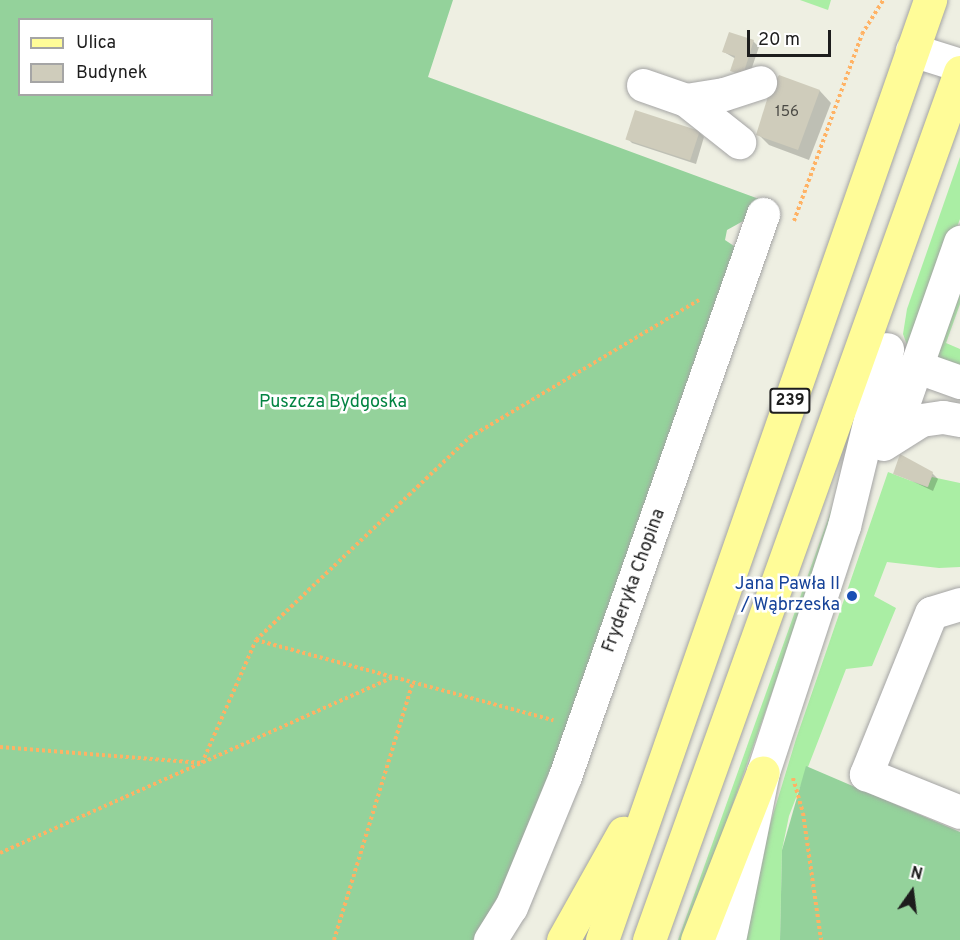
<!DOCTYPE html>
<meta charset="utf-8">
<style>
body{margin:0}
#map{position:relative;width:960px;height:940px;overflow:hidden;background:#eeefe2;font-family:Overpass,sans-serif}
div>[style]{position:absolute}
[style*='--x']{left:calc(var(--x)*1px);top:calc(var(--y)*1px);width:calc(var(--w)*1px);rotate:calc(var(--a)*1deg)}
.grass>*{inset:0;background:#aaeea4}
.forest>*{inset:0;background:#94d29b}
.shadow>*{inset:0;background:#0003}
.building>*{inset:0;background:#cfccbb;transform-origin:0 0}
.path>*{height:4px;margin-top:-2px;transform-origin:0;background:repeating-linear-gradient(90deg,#ffb264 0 3px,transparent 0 6px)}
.roads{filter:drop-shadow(0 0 2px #a4a4a4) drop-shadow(0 0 2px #a4a4a4)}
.minor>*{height:33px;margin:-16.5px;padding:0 16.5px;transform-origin:16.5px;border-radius:16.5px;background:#fff}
.major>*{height:33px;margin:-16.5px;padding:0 16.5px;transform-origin:16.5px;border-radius:16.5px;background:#fffc98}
.dots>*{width:16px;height:16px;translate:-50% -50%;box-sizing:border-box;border:3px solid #fff;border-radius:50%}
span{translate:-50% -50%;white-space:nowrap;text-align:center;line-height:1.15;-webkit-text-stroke:5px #fff;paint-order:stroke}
.number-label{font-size:15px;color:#4a4944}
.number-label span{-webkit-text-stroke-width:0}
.shield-label span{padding:2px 4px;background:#fff;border:2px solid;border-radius:4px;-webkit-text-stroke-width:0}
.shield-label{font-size:16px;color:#1d1d1d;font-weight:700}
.park-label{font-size:18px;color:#038442}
.street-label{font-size:18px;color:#1d1d1d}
.transit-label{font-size:18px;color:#164399}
.right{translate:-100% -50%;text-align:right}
.legend{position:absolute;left:18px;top:18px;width:195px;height:78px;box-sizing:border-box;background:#fff;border:2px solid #a5a5a5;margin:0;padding:8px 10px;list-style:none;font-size:18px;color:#1d1d1d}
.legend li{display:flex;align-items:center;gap:12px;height:30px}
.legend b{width:30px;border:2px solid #a5a5a5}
.north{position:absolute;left:882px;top:862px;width:60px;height:60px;-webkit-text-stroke:4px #fff;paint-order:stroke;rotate:14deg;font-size:16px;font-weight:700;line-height:24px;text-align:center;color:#1d1d1d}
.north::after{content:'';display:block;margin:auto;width:21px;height:27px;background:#1d1d1d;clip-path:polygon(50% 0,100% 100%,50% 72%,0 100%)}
.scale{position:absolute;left:747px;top:30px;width:84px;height:27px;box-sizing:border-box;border:3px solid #1d1d1d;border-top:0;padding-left:8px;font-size:18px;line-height:21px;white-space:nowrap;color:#1d1d1d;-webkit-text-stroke:4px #fff;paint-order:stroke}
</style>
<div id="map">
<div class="grass">
<i style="clip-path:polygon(800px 0,831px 0,828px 10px)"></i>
<i style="clip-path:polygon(960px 157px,960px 219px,915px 339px,907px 345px,903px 334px,907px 309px)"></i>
<i style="clip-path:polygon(960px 263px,960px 304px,946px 343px,960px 349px,960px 365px,939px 363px,929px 344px)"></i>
<i style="clip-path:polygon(888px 472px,927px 487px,932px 477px,960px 483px,960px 567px,939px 568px,887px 562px,874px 596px,896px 608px,872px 666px,846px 669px,789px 816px,782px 850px,780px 940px,742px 940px,765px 841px,796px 739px)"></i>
<i style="clip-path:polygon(839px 488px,826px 539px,685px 940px,678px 940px)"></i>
</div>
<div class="forest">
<i style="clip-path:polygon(evenodd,0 0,453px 0,428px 77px,759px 199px,745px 220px,727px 230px,725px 240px,740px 250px,516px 865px,473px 940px,0 940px,0 0,20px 20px,212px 20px,212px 94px,20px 94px,20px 20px)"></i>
<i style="clip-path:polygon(806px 766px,960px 832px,960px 940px,780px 940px,782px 850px)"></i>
</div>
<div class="shadow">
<i style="clip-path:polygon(753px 41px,759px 47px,748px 79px,732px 71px,736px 59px,724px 52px)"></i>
<i style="clip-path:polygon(780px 77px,820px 91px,831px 103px,809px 160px,769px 145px,758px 134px)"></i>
<i style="clip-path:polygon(699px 132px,704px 137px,696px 164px,632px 143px,627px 138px)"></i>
<i style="clip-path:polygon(895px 473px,932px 473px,938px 479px,933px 491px)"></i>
</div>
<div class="building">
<i style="clip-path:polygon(729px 32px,754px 40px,743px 75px,730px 71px,735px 56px,722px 52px)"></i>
<i style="clip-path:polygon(779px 75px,820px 90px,798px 150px,756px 135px,770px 90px)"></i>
<i style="left:635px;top:110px;width:68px;height:31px;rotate:18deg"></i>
<i style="clip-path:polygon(900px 454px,933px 472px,928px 487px,893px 474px)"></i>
</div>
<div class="path">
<i style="--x:794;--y:221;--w:199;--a:-70"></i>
<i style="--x:862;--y:34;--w:40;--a:-58"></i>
<i style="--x:256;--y:640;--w:308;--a:15.1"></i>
<i style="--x:0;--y:747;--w:203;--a:4.5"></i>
<i style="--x:202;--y:763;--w:134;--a:-66.3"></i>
<i style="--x:256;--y:640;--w:295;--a:-43.5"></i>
<i style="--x:470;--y:437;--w:267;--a:-30.9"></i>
<i style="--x:793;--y:778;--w:36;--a:74"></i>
<i style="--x:803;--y:813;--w:128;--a:81.9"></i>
<i style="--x:0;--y:853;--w:432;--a:-24.1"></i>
<i style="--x:334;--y:940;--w:270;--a:-73"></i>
</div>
<div class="roads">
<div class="minor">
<i style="--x:912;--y:50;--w:50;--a:17.4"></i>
<i style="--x:643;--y:85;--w:46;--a:19.2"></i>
<i style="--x:686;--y:100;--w:38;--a:-9"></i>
<i style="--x:724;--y:94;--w:38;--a:-18"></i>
<i style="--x:686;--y:100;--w:68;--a:38.4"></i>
<i style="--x:915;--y:366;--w:48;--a:19.6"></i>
<i style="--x:891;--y:438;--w:208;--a:-70.6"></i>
<i style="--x:883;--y:444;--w:45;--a:-32.3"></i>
<i style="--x:921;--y:420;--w:22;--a:-8"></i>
<i style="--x:943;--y:417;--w:17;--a:10"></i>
<i style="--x:960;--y:604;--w:30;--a:163"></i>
<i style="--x:931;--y:613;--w:174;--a:112"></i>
<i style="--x:866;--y:774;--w:101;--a:22"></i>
<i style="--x:490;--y:940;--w:39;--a:-58"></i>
<i style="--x:511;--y:907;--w:142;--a:-67.6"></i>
<i style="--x:565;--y:776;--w:596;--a:-70.59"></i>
<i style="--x:729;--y:940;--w:171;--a:-78.6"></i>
<i style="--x:763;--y:772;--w:259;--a:-71.8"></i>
<i style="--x:844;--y:526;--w:182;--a:-76.3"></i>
</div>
<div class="major">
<i style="--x:563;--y:940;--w:123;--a:-60.7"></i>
<i style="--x:602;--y:940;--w:996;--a:-70.76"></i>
<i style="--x:649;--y:940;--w:922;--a:-70.29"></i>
<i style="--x:697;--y:940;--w:180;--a:-68.6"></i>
</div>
</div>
<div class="dots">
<i style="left:852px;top:596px;background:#1a4fb4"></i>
</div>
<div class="number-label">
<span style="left:787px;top:113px">156</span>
</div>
<div class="shield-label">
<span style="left:790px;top:401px">239</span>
</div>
<div class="park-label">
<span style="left:333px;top:403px">Puszcza Bydgoska</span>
</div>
<div class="street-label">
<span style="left:635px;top:581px;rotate:-70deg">Fryderyka Chopina</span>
</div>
<div class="transit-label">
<span class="right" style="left:840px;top:596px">Jana Pawła II<br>/ Wąbrzeska</span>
</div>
<ul class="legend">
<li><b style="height:8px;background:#fffc98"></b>Ulica</li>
<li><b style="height:16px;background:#cfccbb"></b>Budynek</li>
</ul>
<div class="north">N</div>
<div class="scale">20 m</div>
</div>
